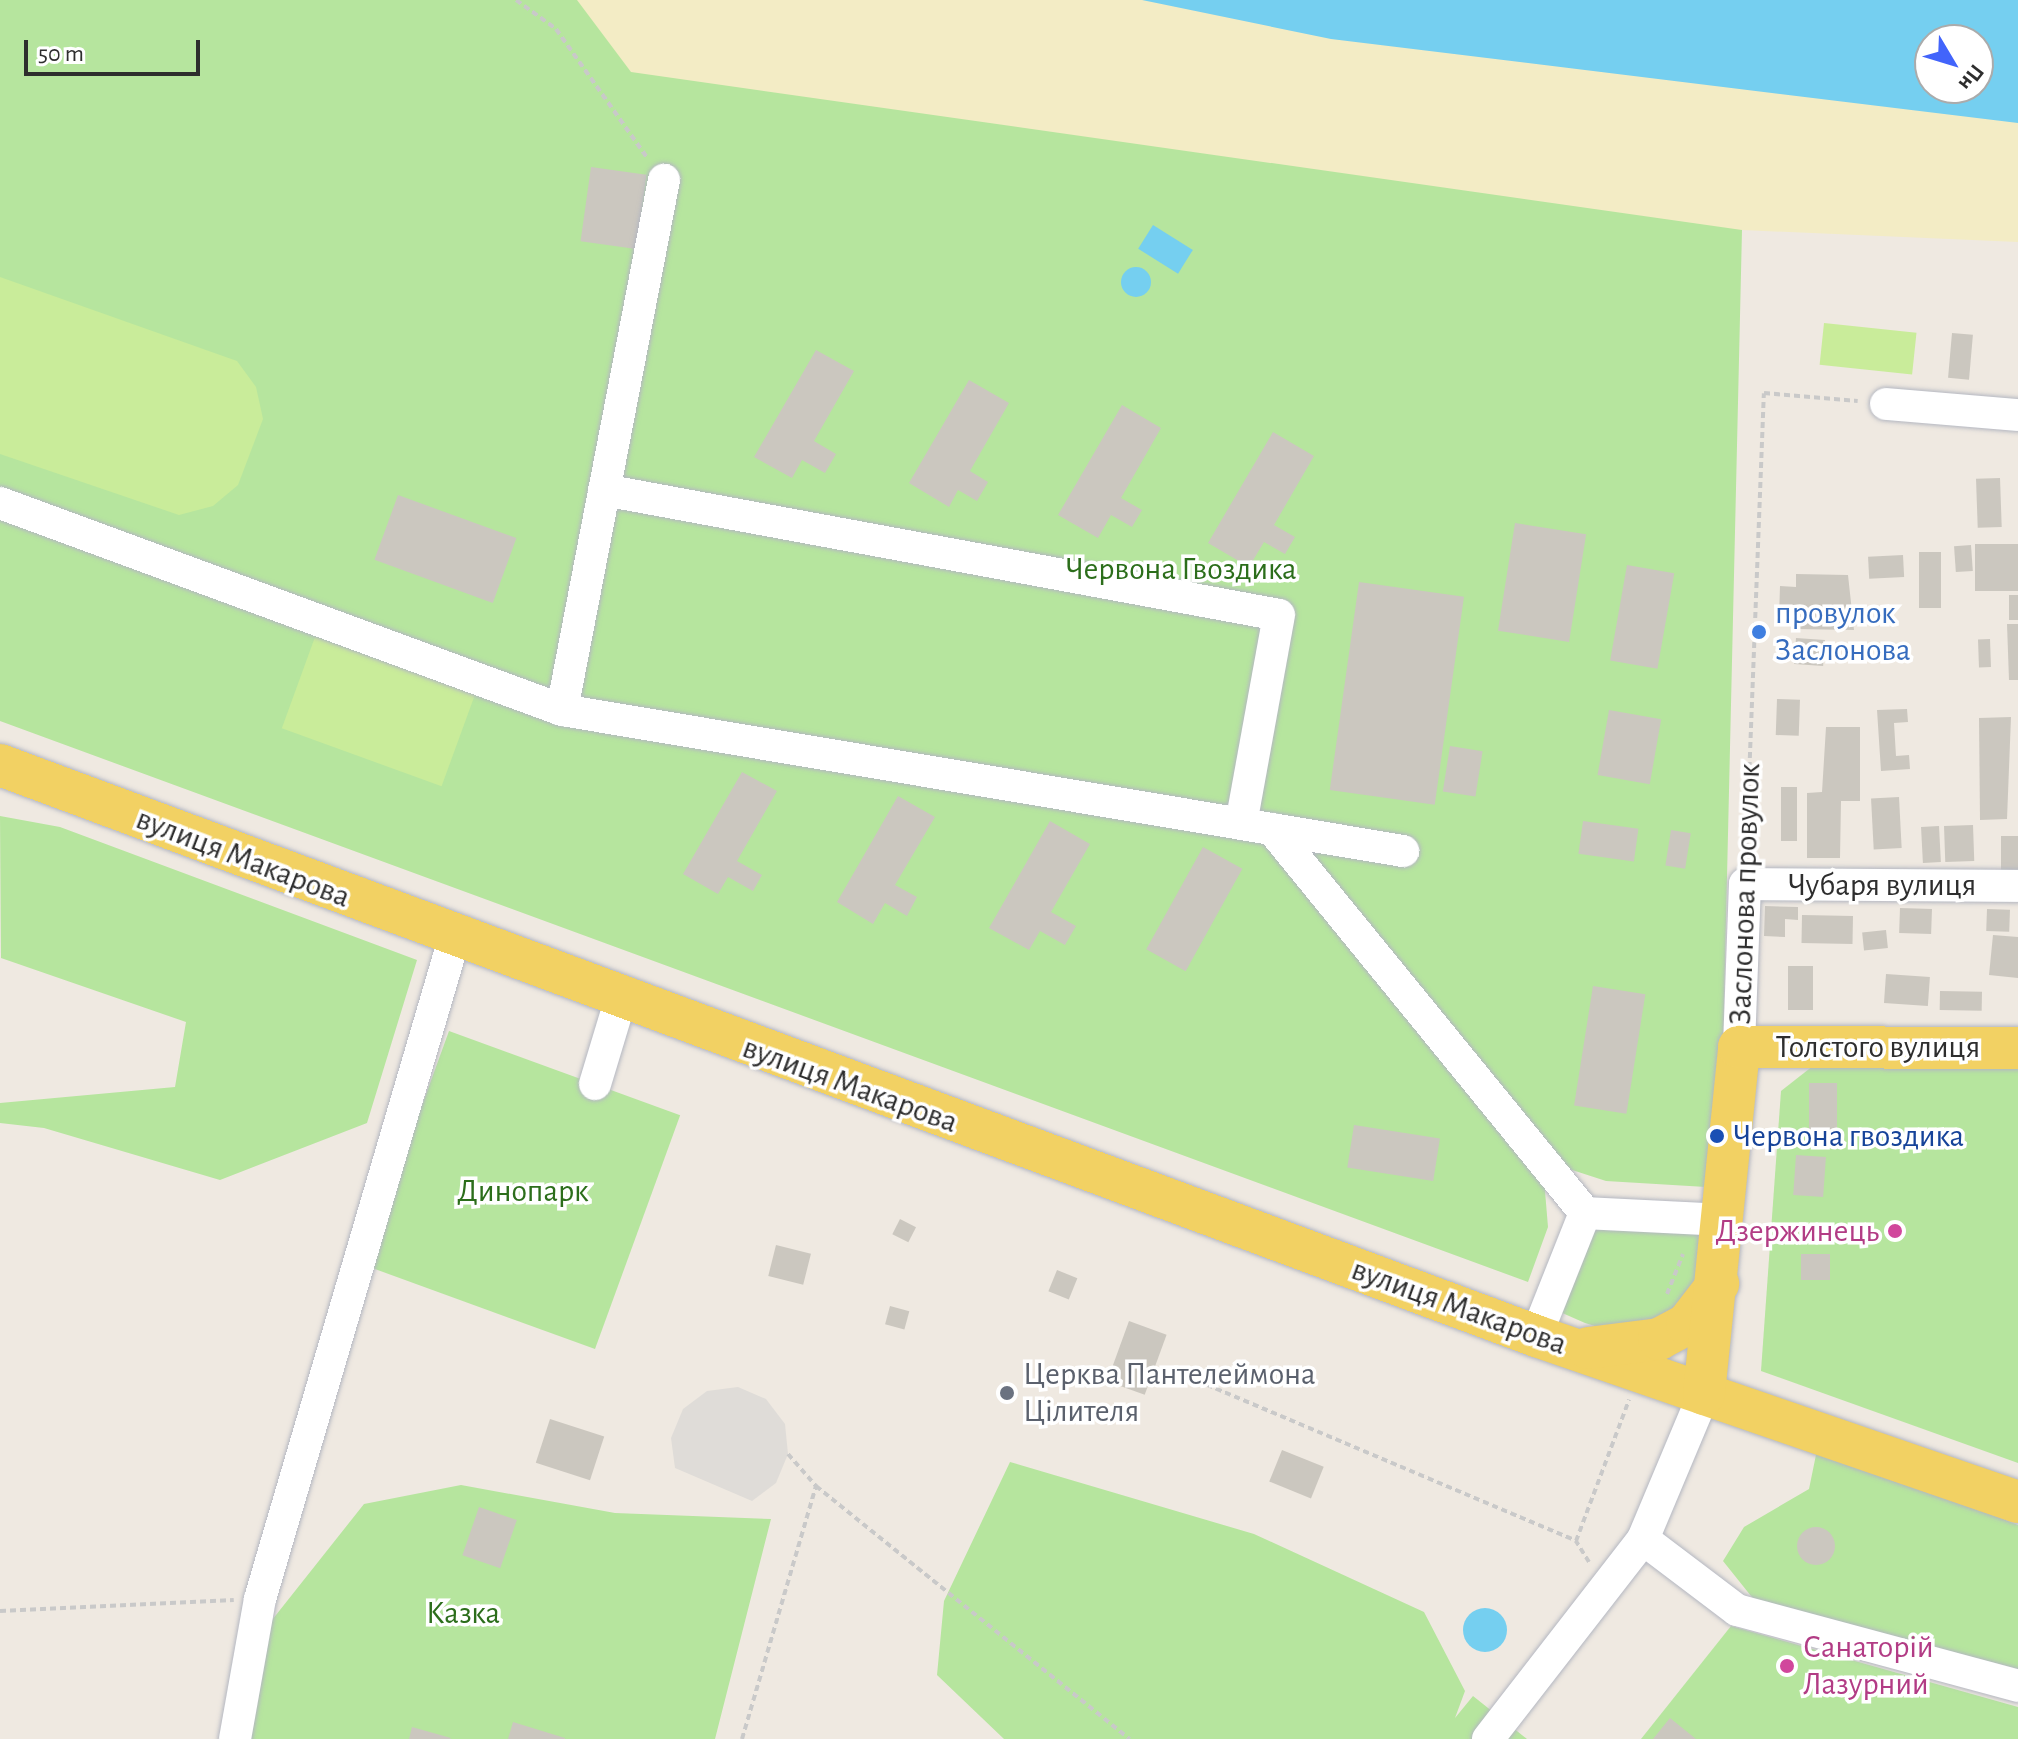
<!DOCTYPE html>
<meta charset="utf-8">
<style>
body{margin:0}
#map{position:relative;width:2018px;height:1739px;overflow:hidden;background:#efe9e1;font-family:"Alegreya Sans",sans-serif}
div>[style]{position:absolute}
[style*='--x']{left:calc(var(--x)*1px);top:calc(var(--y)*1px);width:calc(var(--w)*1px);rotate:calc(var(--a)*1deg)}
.green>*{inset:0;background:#b6e59e;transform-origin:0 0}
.sand>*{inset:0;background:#f3ecc5}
.pitch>*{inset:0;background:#c9ec9a;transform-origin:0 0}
.plaza>*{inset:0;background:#dfdcd8}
.water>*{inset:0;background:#75cff0;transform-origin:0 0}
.round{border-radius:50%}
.building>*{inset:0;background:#cbc7bf;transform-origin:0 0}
.path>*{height:4px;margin-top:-2px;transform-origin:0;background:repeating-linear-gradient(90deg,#c9c9c9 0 6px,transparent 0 10px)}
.roads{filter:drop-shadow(0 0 2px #b4b7c1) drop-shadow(0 0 2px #b4b7c1)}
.minor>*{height:32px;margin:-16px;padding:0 16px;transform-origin:16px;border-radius:16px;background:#fff}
.major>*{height:42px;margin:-21px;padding:0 21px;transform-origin:21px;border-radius:21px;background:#f2d163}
.dots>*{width:22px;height:22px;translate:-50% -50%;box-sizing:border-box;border:4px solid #fff;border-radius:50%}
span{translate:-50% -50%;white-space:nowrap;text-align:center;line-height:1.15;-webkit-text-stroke:7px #fff;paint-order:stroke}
.park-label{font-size:32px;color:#2c6e1b}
.shop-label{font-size:32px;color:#366cbe}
.left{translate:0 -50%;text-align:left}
.street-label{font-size:32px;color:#2e2e2e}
.transit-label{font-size:32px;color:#164399}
.hotel-label{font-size:32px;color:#b23c85}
.right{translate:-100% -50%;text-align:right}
.worship-label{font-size:32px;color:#5b616d}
.north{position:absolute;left:1914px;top:24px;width:80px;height:80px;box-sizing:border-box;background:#fff;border:2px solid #ababab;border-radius:50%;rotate:128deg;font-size:22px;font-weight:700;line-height:32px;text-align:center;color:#2e2e2e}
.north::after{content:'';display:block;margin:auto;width:28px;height:36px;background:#4264fb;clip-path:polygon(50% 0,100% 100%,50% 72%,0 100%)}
.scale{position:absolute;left:24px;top:40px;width:176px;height:36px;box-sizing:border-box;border:4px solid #2e2e2e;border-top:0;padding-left:10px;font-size:24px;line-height:28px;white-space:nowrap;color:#2e2e2e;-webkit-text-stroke:6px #fff;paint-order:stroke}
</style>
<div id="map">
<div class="green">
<i style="clip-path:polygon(0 0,1142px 0,1752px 91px,1742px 230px,1723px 1050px,1706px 1187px,1606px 1181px,1566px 1168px,1545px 1191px,1548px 1227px,1528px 1282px,0 721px)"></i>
<i style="clip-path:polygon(0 816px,60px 827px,417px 960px,367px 1123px,220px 1180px,44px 1128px,0 1123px,0 1103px,175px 1087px,186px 1022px,1px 958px)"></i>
<i style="left:449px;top:1031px;width:246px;height:249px;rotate:20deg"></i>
<i style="clip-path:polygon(1823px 1058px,2018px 1061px,2018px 1463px,1761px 1371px,1781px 1091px)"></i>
<i style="clip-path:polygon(1593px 1224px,1713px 1233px,1711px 1270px,1672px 1320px,1605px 1329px,1585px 1323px,1560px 1312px)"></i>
<i style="clip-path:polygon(1818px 1445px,2018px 1525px,2018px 1669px,1755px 1601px,1723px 1561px,1744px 1527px,1809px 1489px)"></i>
<i style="clip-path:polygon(1010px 1462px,1254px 1534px,1424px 1612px,1465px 1691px,1455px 1718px,1473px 1696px,1527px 1739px,1004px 1739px,937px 1675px,944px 1601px)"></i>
<i style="clip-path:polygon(461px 1485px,615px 1513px,771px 1519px,715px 1739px,220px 1739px,245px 1654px,364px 1504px)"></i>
<i style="clip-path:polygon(1731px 1626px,2018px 1707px,2018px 1739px,1641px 1739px)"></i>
</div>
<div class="sand">
<i style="clip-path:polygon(577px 0,1188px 0,2018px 120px,2018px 242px,1742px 230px,631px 72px)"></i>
</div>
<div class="pitch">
<i style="clip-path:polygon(0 277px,237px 361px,256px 387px,263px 419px,238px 485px,213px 506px,179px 515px,0 454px)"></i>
<i style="left:1824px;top:323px;width:93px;height:42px;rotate:6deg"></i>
<i style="left:315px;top:637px;width:170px;height:97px;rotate:20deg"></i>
</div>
<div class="plaza">
<i style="clip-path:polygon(738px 1387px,766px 1399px,785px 1424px,788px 1454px,776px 1483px,752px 1501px,675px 1468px,671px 1438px,683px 1409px,707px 1391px)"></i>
</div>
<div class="water">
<i style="clip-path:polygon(evenodd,1142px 0,2018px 0,2018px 123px,1331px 39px,1142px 0,1930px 40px,1978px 40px,1978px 88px,1930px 88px,1930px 40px)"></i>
<i style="left:1153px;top:225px;width:47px;height:28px;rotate:32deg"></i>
<i class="round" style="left:1121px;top:267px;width:30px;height:30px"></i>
<i class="round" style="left:1463px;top:1608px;width:44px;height:44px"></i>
</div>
<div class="building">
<i style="left:591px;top:167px;width:56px;height:75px;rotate:8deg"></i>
<i style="left:1952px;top:333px;width:21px;height:45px;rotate:5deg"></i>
<i style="clip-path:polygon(816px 350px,854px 371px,814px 441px,836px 454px,825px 473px,802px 460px,792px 478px,754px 457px)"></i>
<i style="clip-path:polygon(969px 380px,1009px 403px,970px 471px,988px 482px,977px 501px,958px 490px,949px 507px,909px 483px)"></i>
<i style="clip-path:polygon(1122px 405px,1161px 428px,1121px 498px,1142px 510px,1132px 527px,1111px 515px,1098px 538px,1058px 515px)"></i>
<i style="clip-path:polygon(1273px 432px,1314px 456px,1274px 525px,1295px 537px,1285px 554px,1264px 542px,1249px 567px,1208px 543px)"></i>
<i style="left:2000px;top:478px;width:49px;height:24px;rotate:88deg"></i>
<i style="left:398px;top:495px;width:126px;height:69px;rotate:20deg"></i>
<i style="left:1515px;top:523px;width:72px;height:109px;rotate:9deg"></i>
<i style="left:2018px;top:544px;width:47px;height:43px;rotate:90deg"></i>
<i style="left:1971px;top:545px;width:26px;height:17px;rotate:86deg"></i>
<i style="left:1919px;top:552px;width:22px;height:56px"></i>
<i style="left:1903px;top:555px;width:22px;height:35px;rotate:87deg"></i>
<i style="left:1627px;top:565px;width:48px;height:97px;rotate:10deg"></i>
<i style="clip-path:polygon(1796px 574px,1848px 575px,1854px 630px,1795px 629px,1796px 617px,1779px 617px,1780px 586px,1796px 587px)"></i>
<i style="left:1359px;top:582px;width:106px;height:210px;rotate:8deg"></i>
<i style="left:2018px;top:595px;width:25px;height:9px;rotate:90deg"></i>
<i style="clip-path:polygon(2007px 624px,2018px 624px,2018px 680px,2009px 680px)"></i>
<i style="left:1796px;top:638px;width:29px;height:26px;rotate:4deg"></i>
<i style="left:1990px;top:639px;width:28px;height:12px;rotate:88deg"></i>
<i style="left:1777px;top:699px;width:23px;height:36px;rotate:2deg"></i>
<i style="clip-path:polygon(1907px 709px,1908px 722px,1894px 723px,1896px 756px,1909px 755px,1910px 769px,1881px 771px,1877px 710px)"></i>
<i style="left:1609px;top:710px;width:53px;height:66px;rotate:10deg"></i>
<i style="clip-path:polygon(2011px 717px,2007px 819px,1980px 820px,1979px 718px)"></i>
<i style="clip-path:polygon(1826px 727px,1860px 727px,1860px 801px,1841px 801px,1840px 858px,1807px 858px,1807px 793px,1822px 792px)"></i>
<i style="left:1450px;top:746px;width:33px;height:46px;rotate:9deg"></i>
<i style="clip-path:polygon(742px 772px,777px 791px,737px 861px,762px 875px,753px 891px,728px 877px,718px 894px,683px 874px)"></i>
<i style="left:1781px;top:787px;width:16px;height:54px"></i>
<i style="clip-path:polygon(898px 796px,935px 817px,895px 885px,917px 897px,907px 916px,885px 903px,873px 924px,837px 902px)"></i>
<i style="left:1899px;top:797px;width:51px;height:28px;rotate:87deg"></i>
<i style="clip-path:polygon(1050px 821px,1090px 844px,1051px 912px,1076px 926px,1065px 945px,1040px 931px,1029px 950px,989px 928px)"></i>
<i style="left:1583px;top:821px;width:56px;height:33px;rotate:8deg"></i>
<i style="left:1973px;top:825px;width:36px;height:29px;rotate:88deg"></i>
<i style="left:1939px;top:826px;width:36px;height:18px;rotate:87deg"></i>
<i style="left:1671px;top:830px;width:20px;height:36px;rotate:9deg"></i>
<i style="left:2001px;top:836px;width:17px;height:36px"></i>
<i style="left:1203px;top:847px;width:45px;height:117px;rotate:29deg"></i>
<i style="clip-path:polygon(1765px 906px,1798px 907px,1798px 920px,1785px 919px,1785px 937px,1764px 936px)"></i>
<i style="left:1900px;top:908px;width:32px;height:25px;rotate:2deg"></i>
<i style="left:1987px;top:909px;width:23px;height:22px;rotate:2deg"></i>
<i style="left:1802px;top:915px;width:51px;height:28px;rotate:1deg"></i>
<i style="left:1886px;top:930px;width:18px;height:24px;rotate:84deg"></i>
<i style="clip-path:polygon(1993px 935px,2018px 937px,2018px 978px,1989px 975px)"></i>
<i style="left:1788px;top:966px;width:25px;height:44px"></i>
<i style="left:1886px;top:974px;width:44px;height:29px;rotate:4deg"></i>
<i style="left:1593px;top:986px;width:53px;height:121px;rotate:9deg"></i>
<i style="left:1940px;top:991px;width:42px;height:19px;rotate:1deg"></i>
<i style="left:1809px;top:1083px;width:28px;height:61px"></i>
<i style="left:1354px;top:1125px;width:87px;height:43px;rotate:9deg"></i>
<i style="left:1796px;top:1155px;width:30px;height:40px;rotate:4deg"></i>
<i style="left:900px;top:1219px;width:18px;height:17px;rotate:27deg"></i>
<i style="left:776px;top:1245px;width:36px;height:32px;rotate:14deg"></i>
<i style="left:1801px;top:1254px;width:29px;height:26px"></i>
<i style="left:1057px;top:1270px;width:22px;height:23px;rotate:22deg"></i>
<i style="left:890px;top:1306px;width:20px;height:19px;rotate:15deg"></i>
<i style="left:1129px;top:1321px;width:40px;height:64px;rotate:20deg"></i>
<i style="left:550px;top:1419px;width:57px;height:46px;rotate:18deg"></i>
<i style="left:1282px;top:1450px;width:45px;height:34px;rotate:22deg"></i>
<i style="left:479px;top:1507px;width:40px;height:51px;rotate:19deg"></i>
<i class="round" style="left:1797px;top:1527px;width:38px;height:38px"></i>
<i style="clip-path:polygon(1670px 1718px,1696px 1739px,1653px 1739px)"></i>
<i style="clip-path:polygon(513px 1722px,565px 1738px,565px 1739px,508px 1739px)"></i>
<i style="clip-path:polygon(412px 1727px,451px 1738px,450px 1739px,409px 1739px)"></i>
</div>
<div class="path">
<i style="--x:516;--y:0;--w:49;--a:35.9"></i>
<i style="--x:556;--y:29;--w:159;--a:54.7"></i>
<i style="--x:1746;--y:858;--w:465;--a:-87.8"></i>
<i style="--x:1764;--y:393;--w:94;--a:4.9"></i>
<i style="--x:1667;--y:1294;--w:43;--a:-68.2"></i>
<i style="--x:1179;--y:1373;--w:431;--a:22.9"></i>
<i style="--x:788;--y:1454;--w:43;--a:48.8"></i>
<i style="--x:816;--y:1486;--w:403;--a:38.9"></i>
<i style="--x:1589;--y:1562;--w:25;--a:-122"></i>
<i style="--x:1576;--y:1541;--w:151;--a:-69.4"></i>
<i style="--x:0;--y:1611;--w:234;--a:-2.7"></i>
<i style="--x:742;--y:1739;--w:264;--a:-73.7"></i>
</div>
<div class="roads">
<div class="minor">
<i style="--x:1886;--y:404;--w:132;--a:4.8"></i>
<i style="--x:604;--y:490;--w:686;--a:10.49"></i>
<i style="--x:1279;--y:615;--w:212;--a:100.3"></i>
<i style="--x:0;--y:503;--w:599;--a:20.22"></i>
<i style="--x:562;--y:710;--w:853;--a:9.52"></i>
<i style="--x:562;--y:710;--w:540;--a:-79.11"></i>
<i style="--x:1272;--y:829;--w:495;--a:50.8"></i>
<i style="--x:1739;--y:1047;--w:163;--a:-87.9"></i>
<i style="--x:1745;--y:884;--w:273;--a:0.4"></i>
<i style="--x:595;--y:1084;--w:87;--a:-73.2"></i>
<i style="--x:1536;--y:1336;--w:132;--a:-68.3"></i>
<i style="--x:1585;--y:1213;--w:139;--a:2.9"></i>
<i style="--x:1643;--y:1539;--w:118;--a:37.1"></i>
<i style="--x:1737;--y:1610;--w:291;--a:15.1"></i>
<i style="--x:235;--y:1739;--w:142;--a:-79.9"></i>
<i style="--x:260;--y:1599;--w:688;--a:-73.62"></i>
<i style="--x:1488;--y:1739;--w:253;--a:-52.2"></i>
<i style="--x:1643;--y:1539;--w:157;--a:-67.2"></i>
</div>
<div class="major">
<i style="--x:0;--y:765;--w:1639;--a:20.39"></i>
<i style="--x:1536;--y:1336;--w:510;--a:19"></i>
<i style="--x:1588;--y:1348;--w:72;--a:-7.2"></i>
<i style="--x:1659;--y:1339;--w:32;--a:-28"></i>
<i style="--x:1687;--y:1324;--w:51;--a:-52.2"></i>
<i style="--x:1704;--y:1394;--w:349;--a:-84.2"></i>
<i style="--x:1739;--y:1047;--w:279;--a:0.2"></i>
</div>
</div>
<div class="dots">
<i style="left:1759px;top:632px;background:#3f7fe0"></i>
<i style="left:1717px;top:1136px;background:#1a4fb4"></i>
<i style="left:1895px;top:1231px;background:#d1479c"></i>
<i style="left:1007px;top:1393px;background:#6b7280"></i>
<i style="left:1787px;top:1666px;background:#d1479c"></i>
</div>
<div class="park-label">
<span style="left:1181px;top:569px">Червона Гвоздика</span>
<span style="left:523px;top:1191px">Динопарк</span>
<span style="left:463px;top:1613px">Казка</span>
</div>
<div class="shop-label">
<span class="left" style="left:1775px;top:632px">провулок<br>Заслонова</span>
</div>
<div class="street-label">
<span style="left:243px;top:858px;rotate:21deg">вулиця Макарова</span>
<span style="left:1882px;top:885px">Чубаря вулиця</span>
<span style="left:1745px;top:894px;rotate:-88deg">Заслонова провулок</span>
<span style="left:1878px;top:1047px">Толстого вулиця</span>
<span style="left:850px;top:1085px;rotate:20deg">вулиця Макарова</span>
<span style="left:1459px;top:1307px;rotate:20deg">вулиця Макарова</span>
</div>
<div class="transit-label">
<span class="left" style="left:1733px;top:1136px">Червона гвоздика</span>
</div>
<div class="hotel-label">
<span class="right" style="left:1879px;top:1231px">Дзержинець</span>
<span class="left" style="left:1803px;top:1666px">Санаторій<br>Лазурний</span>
</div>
<div class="worship-label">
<span class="left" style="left:1023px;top:1393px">Церква Пантелеймона<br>Цілителя</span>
</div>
<div class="north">Пн</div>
<div class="scale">50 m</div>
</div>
